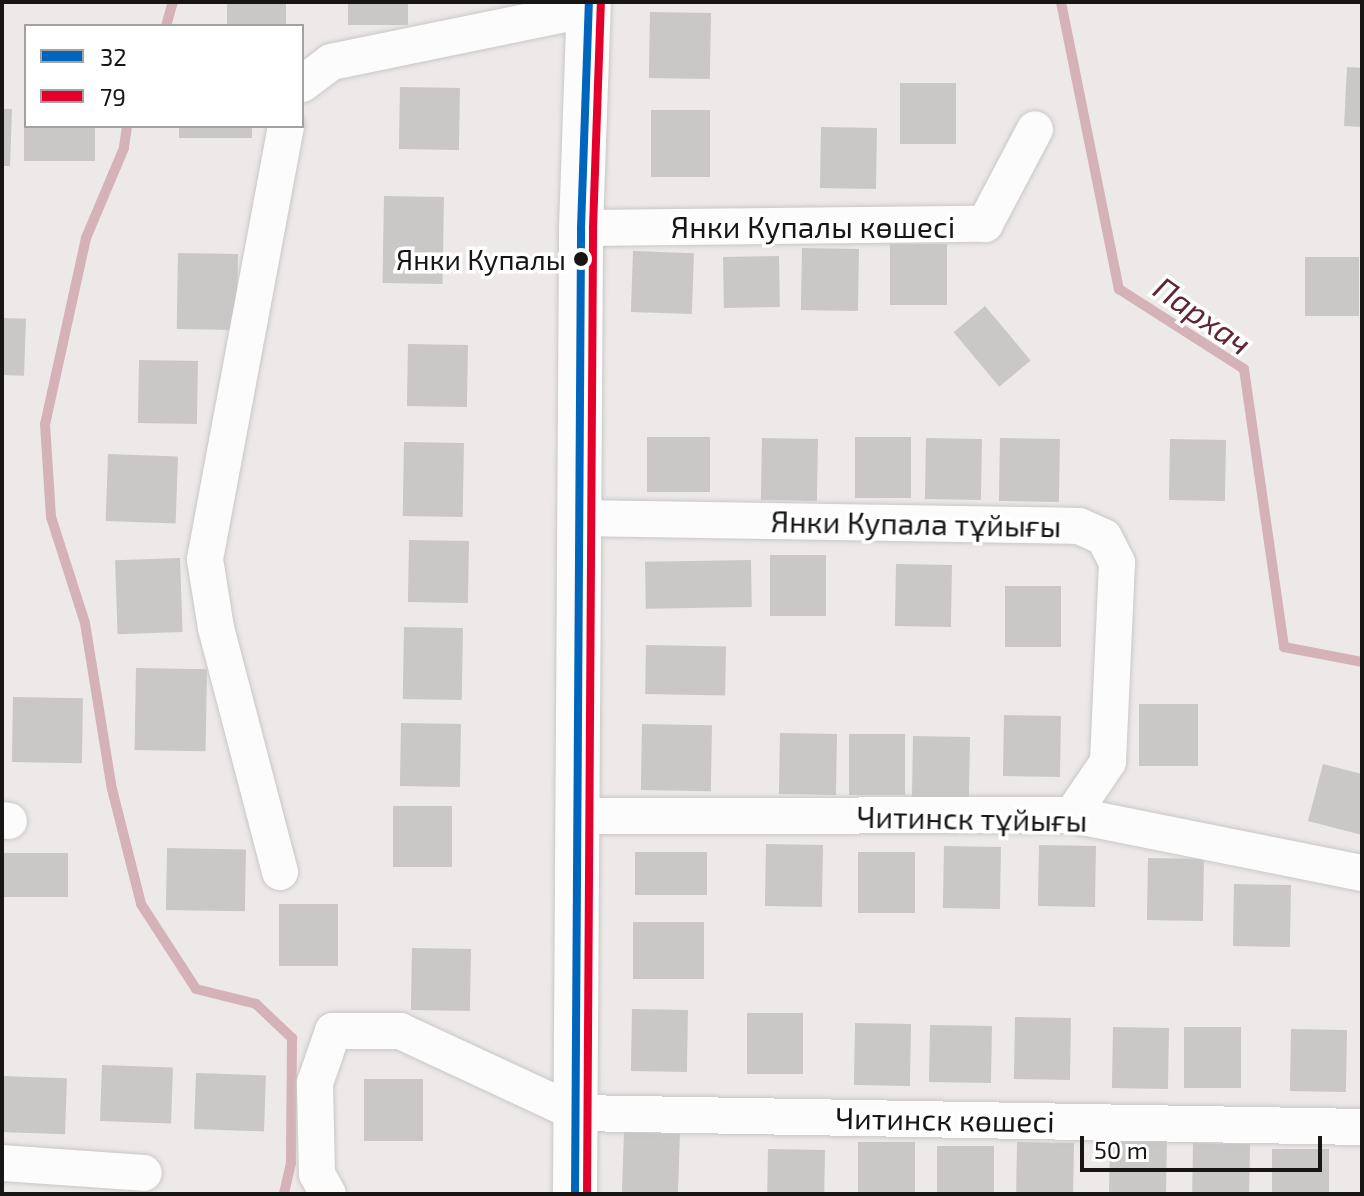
<!DOCTYPE html>
<meta charset="utf-8">
<style>
body{margin:0}
#map{position:relative;width:1364px;height:1196px;overflow:hidden;background:#ede9e9;font-family:"Exo 2",sans-serif}
div>[style]{position:absolute}
[style*='--x']{left:calc(var(--x)*1px);top:calc(var(--y)*1px);width:calc(var(--w)*1px);rotate:calc(var(--a)*1deg)}
.stream>*{height:10px;margin:-5px;padding:0 5px;transform-origin:5px;border-radius:5px;background:#d4b2b7}
.building>*{inset:0;background:#cac7c7;transform-origin:0 0}
.roads{filter:drop-shadow(0 0 2px #c9c7c7) drop-shadow(0 0 2px #c9c7c7)}
.minor>*{height:36px;margin:-18px;padding:0 18px;transform-origin:18px;border-radius:18px;background:#fcfcfc}
.major>*{height:44px;margin:-22px;padding:0 22px;transform-origin:22px;border-radius:22px;background:#fcfcfc}
.bus-1>*{height:8px;margin:-4px;padding:0 4px;transform-origin:4px;border-radius:4px;background:#0065bd}
.bus-2>*{height:8px;margin:-4px;padding:0 4px;transform-origin:4px;border-radius:4px;background:#e4002b}
.dots>*{width:22px;height:22px;translate:-50% -50%;box-sizing:border-box;border:4px solid #fff;border-radius:50%}
span{translate:-50% -50%;white-space:nowrap;text-align:center;line-height:1.15;-webkit-text-stroke:7px #fff;paint-order:stroke}
.bus-label{font-size:28px;color:#181515}
.right{translate:-100% -50%;text-align:right}
.street-label{font-size:30px;color:#181515}
.water-label{font-size:32px;color:#612633;font-style:italic}
.frame{position:absolute;inset:0;border:4px solid #181515;pointer-events:none}
.legend{position:absolute;left:24px;top:24px;width:280px;height:104px;box-sizing:border-box;background:#fff;border:2px solid #a3a1a1;margin:0;padding:10px 14px;list-style:none;font-size:24px;color:#181515}
.legend li{display:flex;align-items:center;gap:16px;height:40px}
.legend b{width:40px;border:2px solid #a3a1a1}
.scale{position:absolute;left:1080px;top:1136px;width:242px;height:36px;box-sizing:border-box;border:4px solid #181515;border-top:0;padding-left:10px;font-size:24px;line-height:28px;white-space:nowrap;color:#181515;-webkit-text-stroke:6px #fff;paint-order:stroke}
</style>
<div id="map">
<div class="stream">
<i style="--x:1061;--y:2;--w:293;--a:78.6"></i>
<i style="--x:1119;--y:289;--w:148;--a:32.6"></i>
<i style="--x:1244;--y:369;--w:281;--a:81.8"></i>
<i style="--x:1284;--y:647;--w:79;--a:10.9"></i>
<i style="--x:166;--y:26;--w:25;--a:-74"></i>
<i style="--x:127;--y:126;--w:22;--a:98"></i>
<i style="--x:124;--y:148;--w:98;--a:112.9"></i>
<i style="--x:86;--y:238;--w:190;--a:102.4"></i>
<i style="--x:45;--y:424;--w:93;--a:86.3"></i>
<i style="--x:51;--y:517;--w:111;--a:72.2"></i>
<i style="--x:85;--y:623;--w:168;--a:80.8"></i>
<i style="--x:112;--y:789;--w:119;--a:75.8"></i>
<i style="--x:141;--y:904;--w:101;--a:57.1"></i>
<i style="--x:196;--y:989;--w:62;--a:14"></i>
<i style="--x:256;--y:1004;--w:50;--a:43.4"></i>
<i style="--x:292;--y:1038;--w:125;--a:90.5"></i>
<i style="--x:291;--y:1163;--w:32;--a:103"></i>
</div>
<div class="building">
<i style="left:227px;top:2px;width:59px;height:24px"></i>
<i style="left:348px;top:2px;width:60px;height:23px"></i>
<i style="left:650px;top:12px;width:61px;height:66px;rotate:1deg"></i>
<i style="clip-path:polygon(1347px 67px,1362px 68px,1362px 127px,1344px 126px)"></i>
<i style="left:900px;top:83px;width:56px;height:61px"></i>
<i style="left:400px;top:87px;width:60px;height:62px;rotate:1deg"></i>
<i style="clip-path:polygon(2px 109px,12px 109px,10px 166px,2px 166px)"></i>
<i style="left:651px;top:110px;width:59px;height:67px"></i>
<i style="left:24px;top:126px;width:71px;height:35px"></i>
<i style="left:179px;top:126px;width:73px;height:12px"></i>
<i style="left:821px;top:127px;width:56px;height:61px;rotate:1deg"></i>
<i style="left:384px;top:196px;width:60px;height:87px;rotate:1deg"></i>
<i style="left:890px;top:244px;width:57px;height:61px"></i>
<i style="left:802px;top:248px;width:57px;height:62px;rotate:1deg"></i>
<i style="left:633px;top:251px;width:61px;height:61px;rotate:2deg"></i>
<i style="left:178px;top:253px;width:60px;height:76px;rotate:1deg"></i>
<i style="left:779px;top:256px;width:51px;height:56px;rotate:89deg"></i>
<i style="left:1305px;top:257px;width:54px;height:59px"></i>
<i style="left:985px;top:306px;width:71px;height:41px;rotate:50deg"></i>
<i style="left:2px;top:318px;width:24px;height:57px;rotate:2deg"></i>
<i style="left:408px;top:344px;width:60px;height:62px;rotate:1deg"></i>
<i style="left:139px;top:360px;width:59px;height:63px;rotate:1deg"></i>
<i style="left:647px;top:437px;width:63px;height:55px"></i>
<i style="left:855px;top:437px;width:56px;height:61px"></i>
<i style="left:762px;top:438px;width:56px;height:62px;rotate:1deg"></i>
<i style="left:926px;top:438px;width:56px;height:61px;rotate:1deg"></i>
<i style="left:1000px;top:438px;width:60px;height:63px;rotate:1deg"></i>
<i style="left:1170px;top:439px;width:56px;height:61px;rotate:1deg"></i>
<i style="left:404px;top:442px;width:60px;height:74px;rotate:1deg"></i>
<i style="left:108px;top:454px;width:70px;height:67px;rotate:2deg"></i>
<i style="left:409px;top:540px;width:60px;height:62px;rotate:1deg"></i>
<i style="left:770px;top:555px;width:56px;height:61px"></i>
<i style="left:180px;top:558px;width:74px;height:65px;rotate:88deg"></i>
<i style="left:751px;top:560px;width:47px;height:106px;rotate:89deg"></i>
<i style="left:896px;top:564px;width:56px;height:62px;rotate:1deg"></i>
<i style="left:1005px;top:586px;width:56px;height:61px"></i>
<i style="left:404px;top:627px;width:59px;height:72px;rotate:1deg"></i>
<i style="left:646px;top:645px;width:80px;height:49px;rotate:1deg"></i>
<i style="left:136px;top:668px;width:71px;height:82px;rotate:1deg"></i>
<i style="left:13px;top:697px;width:70px;height:65px;rotate:1deg"></i>
<i style="left:1139px;top:704px;width:59px;height:62px"></i>
<i style="left:1004px;top:715px;width:57px;height:61px;rotate:1deg"></i>
<i style="left:401px;top:723px;width:60px;height:63px;rotate:1deg"></i>
<i style="left:642px;top:724px;width:70px;height:66px;rotate:1deg"></i>
<i style="left:780px;top:733px;width:57px;height:61px;rotate:1deg"></i>
<i style="left:849px;top:734px;width:56px;height:61px"></i>
<i style="left:913px;top:736px;width:57px;height:61px;rotate:1deg"></i>
<i style="clip-path:polygon(1323px 764px,1362px 774px,1362px 835px,1308px 821px)"></i>
<i style="left:393px;top:806px;width:59px;height:61px"></i>
<i style="left:766px;top:844px;width:57px;height:62px;rotate:1deg"></i>
<i style="left:1039px;top:845px;width:57px;height:61px;rotate:1deg"></i>
<i style="left:944px;top:846px;width:57px;height:62px;rotate:1deg"></i>
<i style="left:167px;top:848px;width:79px;height:62px;rotate:1deg"></i>
<i style="left:635px;top:852px;width:72px;height:43px"></i>
<i style="left:858px;top:852px;width:57px;height:61px"></i>
<i style="left:2px;top:853px;width:66px;height:44px"></i>
<i style="left:1148px;top:858px;width:56px;height:62px;rotate:1deg"></i>
<i style="left:1234px;top:884px;width:57px;height:62px;rotate:1deg"></i>
<i style="left:279px;top:904px;width:59px;height:62px"></i>
<i style="left:633px;top:922px;width:71px;height:57px"></i>
<i style="left:412px;top:948px;width:59px;height:62px;rotate:1deg"></i>
<i style="left:632px;top:1009px;width:56px;height:62px;rotate:1deg"></i>
<i style="left:747px;top:1013px;width:56px;height:61px"></i>
<i style="left:1015px;top:1017px;width:56px;height:62px;rotate:1deg"></i>
<i style="left:855px;top:1023px;width:56px;height:62px;rotate:1deg"></i>
<i style="left:930px;top:1025px;width:62px;height:57px;rotate:1deg"></i>
<i style="left:1113px;top:1027px;width:56px;height:61px;rotate:1deg"></i>
<i style="left:1184px;top:1027px;width:57px;height:61px"></i>
<i style="left:1291px;top:1029px;width:56px;height:62px;rotate:1deg"></i>
<i style="left:102px;top:1065px;width:71px;height:56px;rotate:2deg"></i>
<i style="left:196px;top:1073px;width:70px;height:56px;rotate:2deg"></i>
<i style="left:2px;top:1076px;width:65px;height:56px;rotate:2deg"></i>
<i style="left:364px;top:1079px;width:59px;height:62px"></i>
<i style="left:624px;top:1132px;width:56px;height:62px;rotate:2deg"></i>
<i style="left:1110px;top:1136px;width:57px;height:58px;rotate:1deg"></i>
<i style="left:858px;top:1142px;width:57px;height:52px"></i>
<i style="left:1017px;top:1142px;width:57px;height:52px;rotate:1deg"></i>
<i style="left:1193px;top:1143px;width:57px;height:51px;rotate:1deg"></i>
<i style="left:937px;top:1146px;width:57px;height:48px"></i>
<i style="left:768px;top:1149px;width:57px;height:45px;rotate:1deg"></i>
<i style="left:1272px;top:1149px;width:57px;height:45px"></i>
</div>
<div class="roads">
<div class="minor">
<i style="--x:302;--y:84;--w:36;--a:-37"></i>
<i style="--x:331;--y:62;--w:263;--a:-11.6"></i>
<i style="--x:581;--y:228;--w:404;--a:-0.6"></i>
<i style="--x:985;--y:224;--w:107;--a:-62.2"></i>
<i style="--x:578;--y:518;--w:501;--a:0.91"></i>
<i style="--x:1079;--y:526;--w:27;--a:24"></i>
<i style="--x:1104;--y:537;--w:29;--a:63"></i>
<i style="--x:1117;--y:563;--w:199;--a:92.6"></i>
<i style="--x:1108;--y:762;--w:64;--a:124.2"></i>
<i style="--x:577;--y:816;--w:495;--a:-0.1"></i>
<i style="--x:1072;--y:815;--w:296;--a:11.3"></i>
<i style="--x:2;--y:820;--w:7;--a:8"></i>
<i style="--x:280;--y:872;--w:252;--a:-104.7"></i>
<i style="--x:216;--y:628;--w:70;--a:-99.1"></i>
<i style="--x:205;--y:559;--w:441;--a:-79.4"></i>
<i style="--x:2;--y:1163;--w:142;--a:4"></i>
<i style="--x:328;--y:1194;--w:23;--a:-119"></i>
<i style="--x:317;--y:1174;--w:91;--a:-91.3"></i>
<i style="--x:315;--y:1083;--w:55;--a:-70.9"></i>
<i style="--x:333;--y:1031;--w:67;--a:0"></i>
<i style="--x:400;--y:1031;--w:195;--a:24.9"></i>
<i style="--x:577;--y:1113;--w:785;--a:1.02"></i>
</div>
<div class="major">
<i style="--x:575;--y:1194;--w:966;--a:-89.64"></i>
<i style="--x:581;--y:228;--w:226;--a:-88"></i>
</div>
</div>
<div class="bus-1">
<i style="--x:575;--y:1194;--w:966;--a:-89.64"></i>
<i style="--x:581;--y:228;--w:226;--a:-88"></i>
</div>
<div class="bus-2">
<i style="--x:587;--y:1194;--w:966;--a:-89.64"></i>
<i style="--x:593;--y:228;--w:226;--a:-88"></i>
</div>
<div class="dots">
<i style="left:581px;top:259px;background:#181515"></i>
</div>
<div class="bus-label">
<span class="right" style="left:566px;top:259px">Янки Купалы</span>
</div>
<div class="street-label">
<span style="left:813px;top:226px">Янки Купалы көшесі</span>
<span style="left:916px;top:523px;rotate:1deg">Янки Купала тұйығы</span>
<span style="left:972px;top:818px;rotate:1deg">Читинск тұйығы</span>
<span style="left:945px;top:1119px;rotate:1deg">Читинск көшесі</span>
</div>
<div class="water-label">
<span style="left:1203px;top:315px;rotate:35deg">Пархач</span>
</div>
<div class="frame"></div>
<ul class="legend">
<li><b style="height:10px;background:#0065bd"></b>32</li>
<li><b style="height:10px;background:#e4002b"></b>79</li>
</ul>
<div class="scale">50 m</div>
</div>
